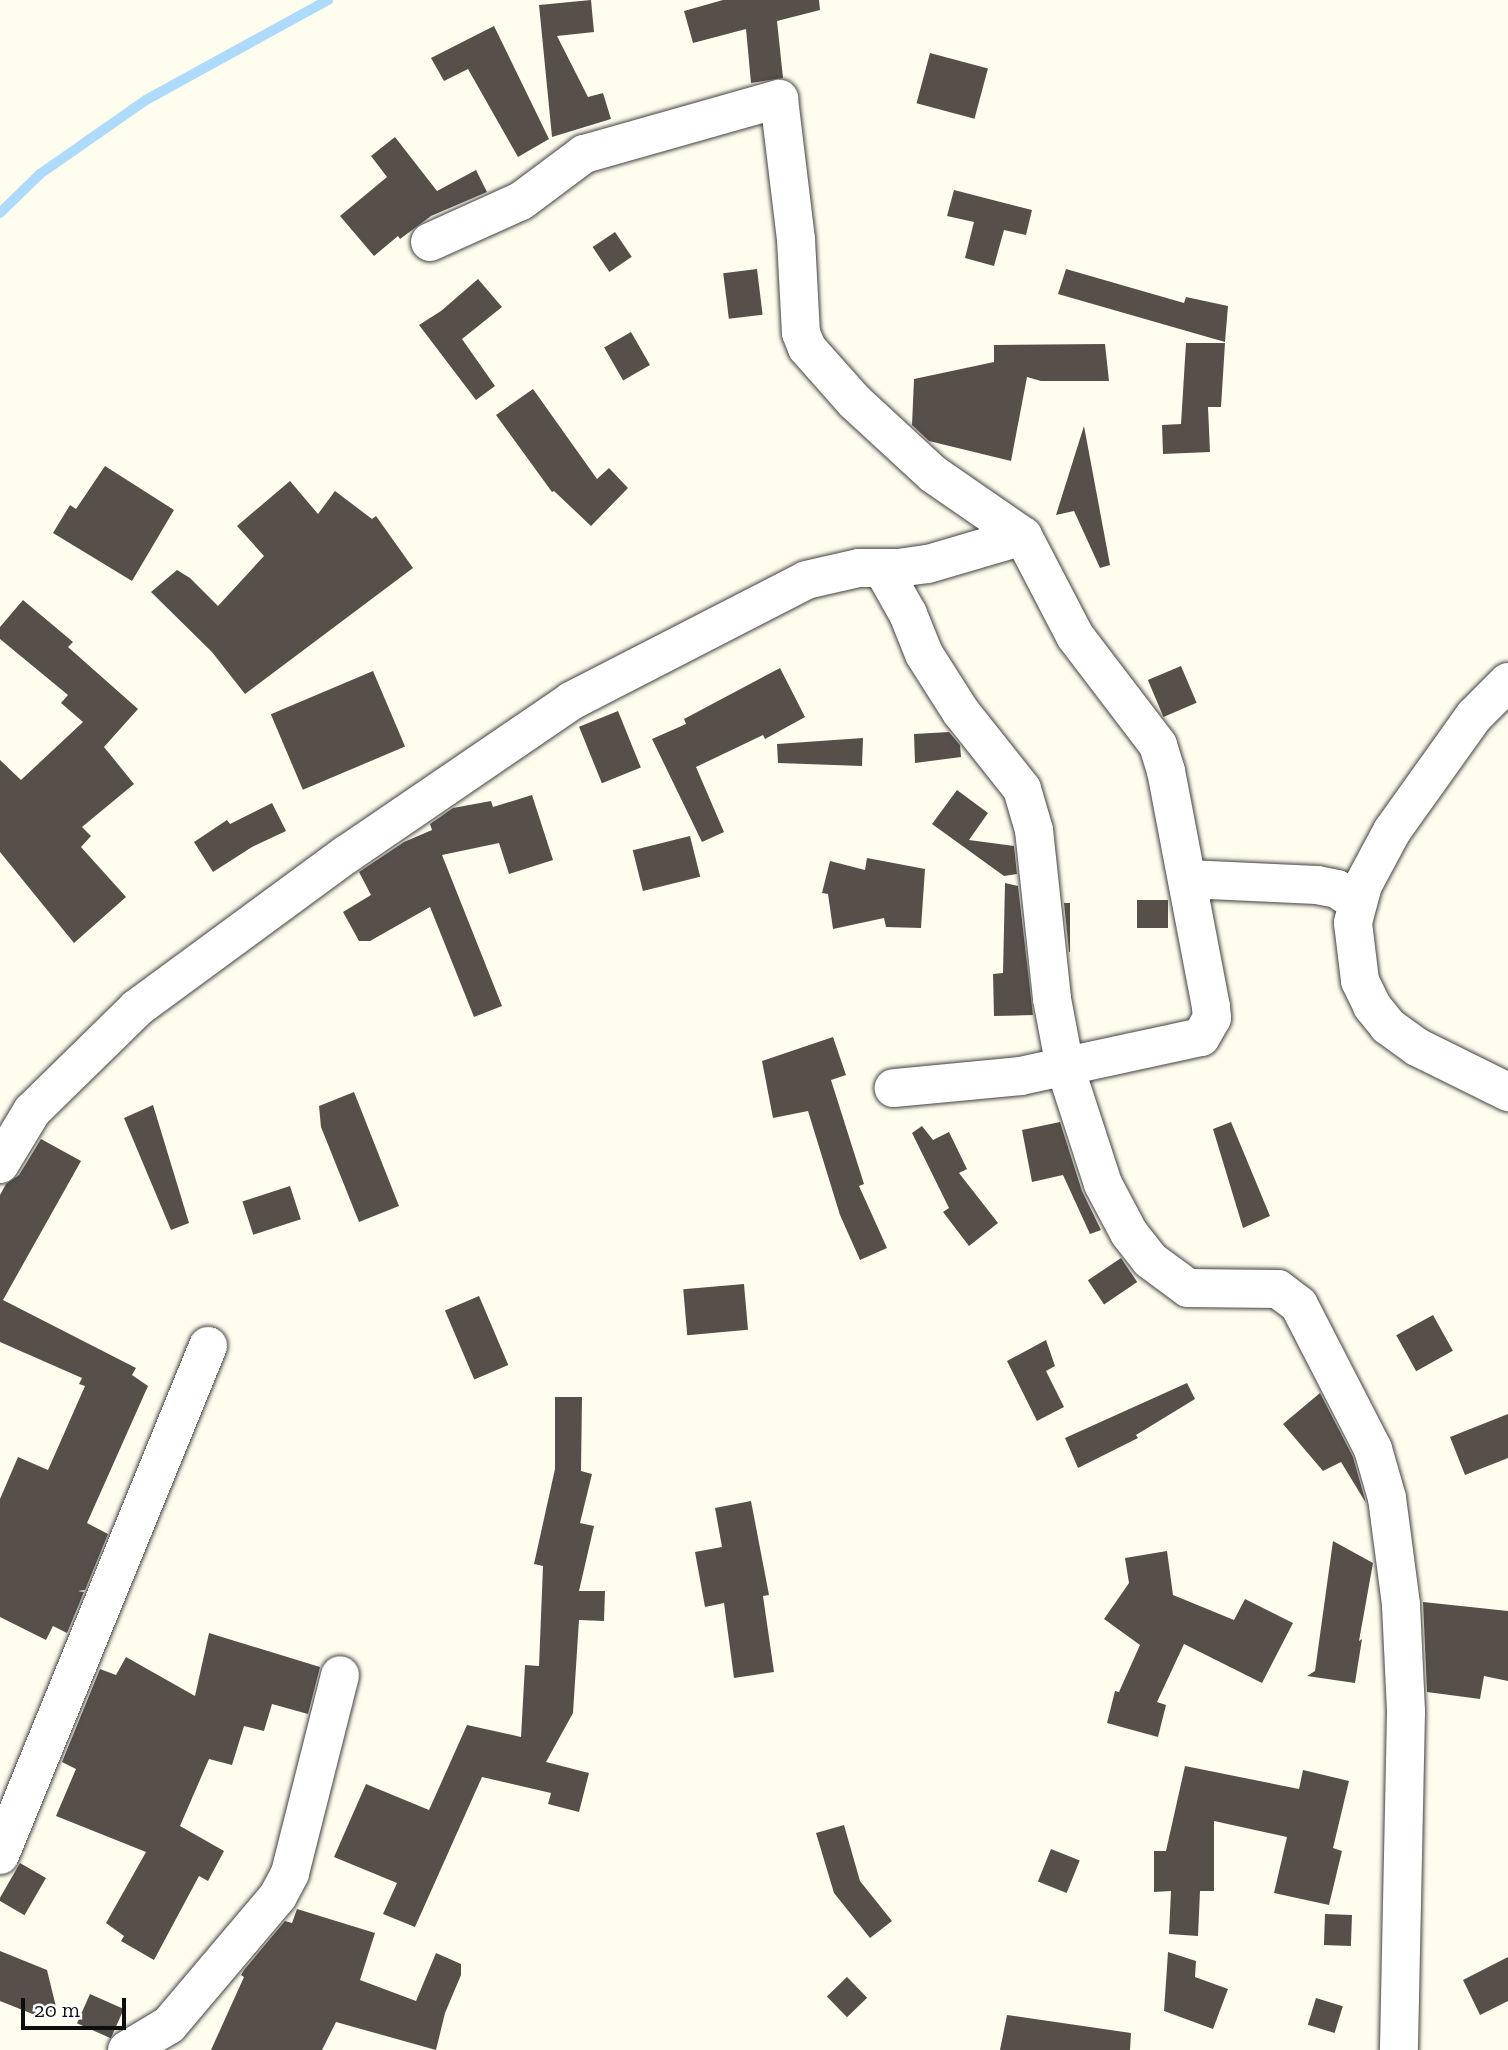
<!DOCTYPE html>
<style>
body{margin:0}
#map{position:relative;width:1508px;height:2050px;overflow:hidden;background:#fffdee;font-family:"Zilla Slab",serif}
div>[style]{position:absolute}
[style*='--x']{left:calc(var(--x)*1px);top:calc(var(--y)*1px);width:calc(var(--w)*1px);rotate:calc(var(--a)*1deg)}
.stream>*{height:10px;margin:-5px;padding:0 5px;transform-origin:5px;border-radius:5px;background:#aedafc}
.building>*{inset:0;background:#574f49;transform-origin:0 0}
.roads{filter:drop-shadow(0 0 2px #414141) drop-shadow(0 0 2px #414141)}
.minor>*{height:38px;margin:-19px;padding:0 19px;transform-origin:19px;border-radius:19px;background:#fff}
span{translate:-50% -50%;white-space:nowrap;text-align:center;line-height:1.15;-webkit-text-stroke:7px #fff;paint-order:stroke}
.scale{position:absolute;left:21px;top:1998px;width:105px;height:32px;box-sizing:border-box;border:4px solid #0e0e0e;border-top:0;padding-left:9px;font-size:21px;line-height:24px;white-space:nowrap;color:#0e0e0e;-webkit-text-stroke:5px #fff;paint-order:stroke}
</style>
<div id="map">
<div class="stream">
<i style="--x:0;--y:213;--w:56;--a:-44.3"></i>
<i style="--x:40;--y:174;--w:129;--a:-34.9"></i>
<i style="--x:146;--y:100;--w:208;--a:-28.8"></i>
</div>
<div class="building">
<i style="clip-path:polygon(591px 0,594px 32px,557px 36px,588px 97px,603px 93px,611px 119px,552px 137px,539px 5px)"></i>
<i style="clip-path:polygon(723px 0,819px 0,820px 10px,777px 21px,783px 78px,751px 83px,746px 29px,693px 43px,684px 11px)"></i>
<i style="clip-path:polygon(494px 26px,549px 139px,518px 157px,468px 69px,444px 81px,431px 58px)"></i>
<i style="left:930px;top:53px;width:60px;height:52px;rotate:15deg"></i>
<i style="clip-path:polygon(395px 137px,437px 191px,476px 170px,487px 192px,431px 216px,400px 239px,398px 236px,374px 256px,340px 216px,387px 177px,371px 156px)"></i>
<i style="clip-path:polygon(954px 190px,1032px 210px,1026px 235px,1004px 230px,994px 266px,965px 258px,974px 222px,947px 216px)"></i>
<i style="left:615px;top:232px;width:30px;height:27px;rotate:56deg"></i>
<i style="left:757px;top:269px;width:46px;height:34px;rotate:83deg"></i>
<i style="clip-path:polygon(1066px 269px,1184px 303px,1186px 297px,1228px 306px,1225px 342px,1058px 294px)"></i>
<i style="clip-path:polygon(478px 279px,502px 307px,462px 339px,495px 386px,476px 400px,419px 325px,441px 311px)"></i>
<i style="left:631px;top:332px;width:38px;height:31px;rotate:60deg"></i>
<i style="clip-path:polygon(1186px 343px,1225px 343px,1221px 407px,1208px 407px,1210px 452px,1163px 454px,1162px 425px,1181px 424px)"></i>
<i style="clip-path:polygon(1105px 344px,1109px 381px,1041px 381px,1027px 377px,1011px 461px,929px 441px,912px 425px,914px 379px,994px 362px,994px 345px)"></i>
<i style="clip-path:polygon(533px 389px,597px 479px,609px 468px,628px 488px,591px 526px,554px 491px,552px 492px,496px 415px)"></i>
<i style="clip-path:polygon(1084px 426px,1110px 565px,1100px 568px,1074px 511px,1056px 515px)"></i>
<i style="clip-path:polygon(105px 466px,174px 510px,132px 581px,53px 533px,70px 505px,76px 509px)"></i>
<i style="clip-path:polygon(290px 481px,318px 514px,335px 491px,372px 519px,376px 516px,413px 568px,245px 694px,212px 652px,151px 592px,177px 570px,190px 578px,218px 606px,264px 556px,237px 526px)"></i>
<i style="clip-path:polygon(23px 600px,73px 642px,68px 647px,138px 709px,104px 747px,134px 784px,82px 827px,91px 836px,81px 847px,126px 897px,74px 943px,0 852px,0 760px,21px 780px,83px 722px,61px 703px,68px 695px,0 639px,0 627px)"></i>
<i style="left:1181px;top:666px;width:40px;height:36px;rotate:67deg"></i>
<i style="clip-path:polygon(780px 668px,805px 717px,765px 739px,763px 735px,696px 767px,724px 832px,702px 842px,652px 739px,686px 724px,684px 719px)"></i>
<i style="left:373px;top:671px;width:82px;height:111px;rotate:67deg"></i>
<i style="left:618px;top:711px;width:61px;height:42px;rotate:68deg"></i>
<i style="clip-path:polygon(949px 732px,960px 745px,961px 757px,915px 763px,914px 734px)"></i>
<i style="clip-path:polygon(863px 738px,862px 766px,778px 763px,777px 744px)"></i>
<i style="clip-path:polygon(957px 790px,988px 813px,969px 840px,1014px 846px,1017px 874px,1004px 876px,932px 824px)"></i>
<i style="clip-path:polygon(532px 795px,553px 860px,509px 874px,499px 843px,442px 855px,502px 1006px,474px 1017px,430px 907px,370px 941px,359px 941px,343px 912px,371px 895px,359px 872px,404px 842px,432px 830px,430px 824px,453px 808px,491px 801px,493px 807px)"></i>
<i style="clip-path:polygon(272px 803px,286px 831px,252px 847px,213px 872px,194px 842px,227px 820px,230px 824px)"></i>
<i style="left:690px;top:836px;width:42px;height:59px;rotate:76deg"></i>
<i style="clip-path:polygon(867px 858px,925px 869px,921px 928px,886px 927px,884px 918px,833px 929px,828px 894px,822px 893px,830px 861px,865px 870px)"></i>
<i style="clip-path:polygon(1005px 883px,1018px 886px,1033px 1015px,994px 1016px,993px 974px,1003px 973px)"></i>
<i style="left:1137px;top:900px;width:31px;height:28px"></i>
<i style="clip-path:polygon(1064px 903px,1070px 903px,1070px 952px,1069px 952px)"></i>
<i style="clip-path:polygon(833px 1037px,846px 1075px,831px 1080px,864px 1184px,859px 1186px,887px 1248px,860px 1260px,840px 1215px,808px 1111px,773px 1118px,762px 1061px)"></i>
<i style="clip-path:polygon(354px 1092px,399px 1206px,359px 1222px,321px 1127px,319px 1106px)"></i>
<i style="clip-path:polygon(153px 1105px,189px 1223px,171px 1230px,124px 1118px)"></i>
<i style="clip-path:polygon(1060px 1122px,1082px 1191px,1101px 1230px,1090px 1234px,1063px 1175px,1032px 1182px,1022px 1130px)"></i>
<i style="clip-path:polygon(1231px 1122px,1270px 1216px,1243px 1228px,1213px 1129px)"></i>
<i style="clip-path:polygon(922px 1126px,933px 1140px,949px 1132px,967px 1169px,959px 1173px,998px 1223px,969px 1246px,943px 1212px,949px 1208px,912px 1133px)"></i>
<i style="clip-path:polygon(41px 1139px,81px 1161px,3px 1300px,136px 1368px,132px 1375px,148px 1386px,87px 1523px,108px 1534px,85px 1590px,78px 1591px,84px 1592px,67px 1633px,53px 1626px,46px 1640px,0 1617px,0 1499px,18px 1457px,48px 1470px,85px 1386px,79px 1384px,82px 1378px,0 1342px,0 1195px,6px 1184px,19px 1175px)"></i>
<i style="left:290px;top:1186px;width:35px;height:50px;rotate:72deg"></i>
<i style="left:1121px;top:1258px;width:29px;height:40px;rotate:56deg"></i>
<i style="left:744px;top:1284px;width:46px;height:61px;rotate:85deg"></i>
<i style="left:479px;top:1296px;width:75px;height:37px;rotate:67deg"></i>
<i style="left:1433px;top:1315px;width:41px;height:42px;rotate:61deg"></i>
<i style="clip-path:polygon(1046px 1340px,1055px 1366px,1046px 1371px,1064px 1407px,1037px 1421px,1007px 1361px)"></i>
<i style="clip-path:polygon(1187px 1383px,1195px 1399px,1136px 1435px,1138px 1438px,1078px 1468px,1065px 1438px)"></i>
<i style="clip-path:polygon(1320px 1393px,1353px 1457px,1366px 1503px,1341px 1462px,1323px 1471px,1283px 1424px)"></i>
<i style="clip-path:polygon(555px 1397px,582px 1397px,581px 1471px,592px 1474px,580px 1523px,594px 1526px,579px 1591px,605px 1591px,604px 1621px,579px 1620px,573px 1713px,546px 1762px,589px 1773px,579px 1812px,548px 1804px,551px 1793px,482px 1777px,415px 1927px,383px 1914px,397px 1883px,334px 1857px,366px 1784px,429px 1810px,467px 1725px,521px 1737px,525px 1665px,539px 1666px,543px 1566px,534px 1564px,555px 1469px)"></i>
<i style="clip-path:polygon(1508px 1414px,1508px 1458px,1465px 1475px,1450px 1437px)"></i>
<i style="clip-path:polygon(751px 1501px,769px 1595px,763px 1596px,774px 1672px,734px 1678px,724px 1603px,705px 1607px,695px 1552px,722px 1547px,715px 1508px)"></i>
<i style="clip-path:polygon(1333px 1541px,1373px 1563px,1359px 1641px,1362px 1639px,1355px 1683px,1307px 1676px,1315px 1671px)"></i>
<i style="clip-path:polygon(1167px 1551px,1173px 1595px,1234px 1620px,1245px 1599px,1293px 1623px,1262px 1683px,1184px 1644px,1157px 1702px,1166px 1705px,1158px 1737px,1107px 1723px,1115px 1691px,1119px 1692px,1140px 1645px,1104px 1619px,1129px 1583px,1125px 1558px)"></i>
<i style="clip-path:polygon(1423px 1602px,1508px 1611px,1508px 1681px,1484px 1676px,1480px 1699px,1427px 1692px)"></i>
<i style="clip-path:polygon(209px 1633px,320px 1667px,308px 1714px,272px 1704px,264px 1731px,244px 1726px,232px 1765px,209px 1759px,180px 1826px,224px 1851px,208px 1881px,199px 1876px,154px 1960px,121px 1941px,124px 1936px,106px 1923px,146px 1852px,56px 1816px,76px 1769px,62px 1762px,100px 1669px,116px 1675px,126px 1657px,195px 1696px)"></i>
<i style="clip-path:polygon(1185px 1766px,1299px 1789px,1303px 1770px,1349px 1781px,1333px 1848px,1342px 1851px,1329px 1905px,1274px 1893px,1287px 1837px,1214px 1821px,1214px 1891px,1200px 1891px,1198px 1936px,1169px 1934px,1171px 1891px,1154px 1892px,1154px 1851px,1166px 1851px)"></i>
<i style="clip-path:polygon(844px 1825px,860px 1881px,892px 1921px,870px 1938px,834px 1893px,816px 1833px)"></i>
<i style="left:1051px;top:1849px;width:31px;height:35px;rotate:22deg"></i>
<i style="left:20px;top:1863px;width:30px;height:43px;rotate:30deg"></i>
<i style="clip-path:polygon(297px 1909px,375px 1933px,360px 1980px,416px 2001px,436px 1953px,461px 1964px,461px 1975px,445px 2013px,436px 2050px,336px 2022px,322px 2050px,211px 2050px,244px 1977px,241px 1975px,244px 1970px,285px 1921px,292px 1923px)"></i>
<i style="left:1325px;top:1914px;width:27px;height:31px;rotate:2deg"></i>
<i style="clip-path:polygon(0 1951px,47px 1970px,58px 2015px,39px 2006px,35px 2015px,0 2001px)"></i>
<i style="clip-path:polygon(1168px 1952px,1196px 1961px,1195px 1977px,1228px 1989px,1213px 2029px,1164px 2011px)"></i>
<i style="clip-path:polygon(1508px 1957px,1508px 2001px,1480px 2015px,1463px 1980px)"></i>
<i style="left:847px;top:1977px;width:29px;height:28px;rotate:46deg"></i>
<i style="left:90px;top:1994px;width:37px;height:32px;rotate:24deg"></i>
<i style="left:1316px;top:1998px;width:28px;height:28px;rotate:17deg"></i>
<i style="clip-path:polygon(1007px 2015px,1131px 2033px,1130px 2050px,1000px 2050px)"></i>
</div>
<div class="roads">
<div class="minor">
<i style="--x:430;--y:242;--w:100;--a:-24.3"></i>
<i style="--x:521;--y:201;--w:79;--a:-36.7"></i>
<i style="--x:584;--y:154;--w:203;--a:-15.8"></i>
<i style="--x:779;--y:99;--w:141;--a:83.1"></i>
<i style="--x:796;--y:239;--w:94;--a:87"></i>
<i style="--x:801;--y:333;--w:16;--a:68"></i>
<i style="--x:807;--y:348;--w:72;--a:48.4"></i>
<i style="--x:855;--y:402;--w:106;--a:42.7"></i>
<i style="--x:933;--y:474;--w:109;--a:34.6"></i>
<i style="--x:1023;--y:536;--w:113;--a:62.5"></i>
<i style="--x:1075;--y:636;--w:137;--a:52.7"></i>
<i style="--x:1158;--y:745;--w:27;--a:73"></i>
<i style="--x:1166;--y:771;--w:240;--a:79.2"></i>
<i style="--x:1211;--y:1007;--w:11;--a:85"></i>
<i style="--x:1212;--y:1018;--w:22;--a:120"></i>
<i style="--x:1201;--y:1037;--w:184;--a:167.8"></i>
<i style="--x:1021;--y:1076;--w:128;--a:174.6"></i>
<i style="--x:882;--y:568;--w:53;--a:60.5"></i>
<i style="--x:908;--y:614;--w:43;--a:68.2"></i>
<i style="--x:924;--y:654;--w:69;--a:57.5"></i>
<i style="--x:961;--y:712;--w:98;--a:51.6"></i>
<i style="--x:1022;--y:789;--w:43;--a:73.7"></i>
<i style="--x:1034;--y:830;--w:170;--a:83.9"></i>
<i style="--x:1052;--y:999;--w:69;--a:79.2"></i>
<i style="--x:1065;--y:1067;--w:123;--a:72"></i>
<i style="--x:1103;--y:1184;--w:55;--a:62"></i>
<i style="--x:1129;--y:1233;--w:34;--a:52"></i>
<i style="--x:1150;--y:1260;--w:47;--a:36.4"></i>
<i style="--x:1188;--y:1288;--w:90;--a:0.6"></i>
<i style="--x:1278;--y:1289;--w:26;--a:37"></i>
<i style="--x:1299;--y:1305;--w:162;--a:62.8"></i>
<i style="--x:1373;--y:1449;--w:51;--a:74.1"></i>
<i style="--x:1387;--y:1498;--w:108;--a:82.5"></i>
<i style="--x:1401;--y:1605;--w:107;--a:87.3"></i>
<i style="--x:1406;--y:1712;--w:338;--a:91.2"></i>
<i style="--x:1508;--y:682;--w:48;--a:135"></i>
<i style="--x:1474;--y:716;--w:141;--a:125.5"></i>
<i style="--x:1392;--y:831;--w:61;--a:118.2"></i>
<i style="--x:1363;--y:885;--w:39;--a:105"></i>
<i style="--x:1353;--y:923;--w:58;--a:83.1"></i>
<i style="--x:1360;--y:981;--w:28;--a:64"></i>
<i style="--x:1372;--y:1006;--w:26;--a:51"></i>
<i style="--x:1388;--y:1026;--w:36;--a:36"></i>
<i style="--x:1417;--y:1047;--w:102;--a:26.3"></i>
<i style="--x:1187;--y:879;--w:130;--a:2.6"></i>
<i style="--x:1317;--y:885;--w:20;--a:11"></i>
<i style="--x:1337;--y:889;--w:23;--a:34"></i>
<i style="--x:0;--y:1164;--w:62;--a:-58.9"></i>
<i style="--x:32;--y:1111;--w:147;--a:-44.4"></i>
<i style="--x:137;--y:1008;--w:260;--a:-36.3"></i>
<i style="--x:347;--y:854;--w:271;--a:-34.3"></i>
<i style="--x:571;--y:701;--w:264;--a:-27.2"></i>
<i style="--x:806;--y:580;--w:54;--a:-12.8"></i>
<i style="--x:859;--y:568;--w:39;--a:0"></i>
<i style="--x:898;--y:568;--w:30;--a:-8"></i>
<i style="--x:928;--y:564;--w:99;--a:-16.4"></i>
<i style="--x:0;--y:1855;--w:550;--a:-67.77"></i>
<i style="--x:127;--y:2050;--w:49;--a:-30.8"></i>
<i style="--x:169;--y:2025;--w:169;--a:-49.8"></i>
<i style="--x:278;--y:1896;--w:26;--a:-62"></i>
<i style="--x:290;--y:1873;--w:204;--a:-75.8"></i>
</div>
</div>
<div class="scale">20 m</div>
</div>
